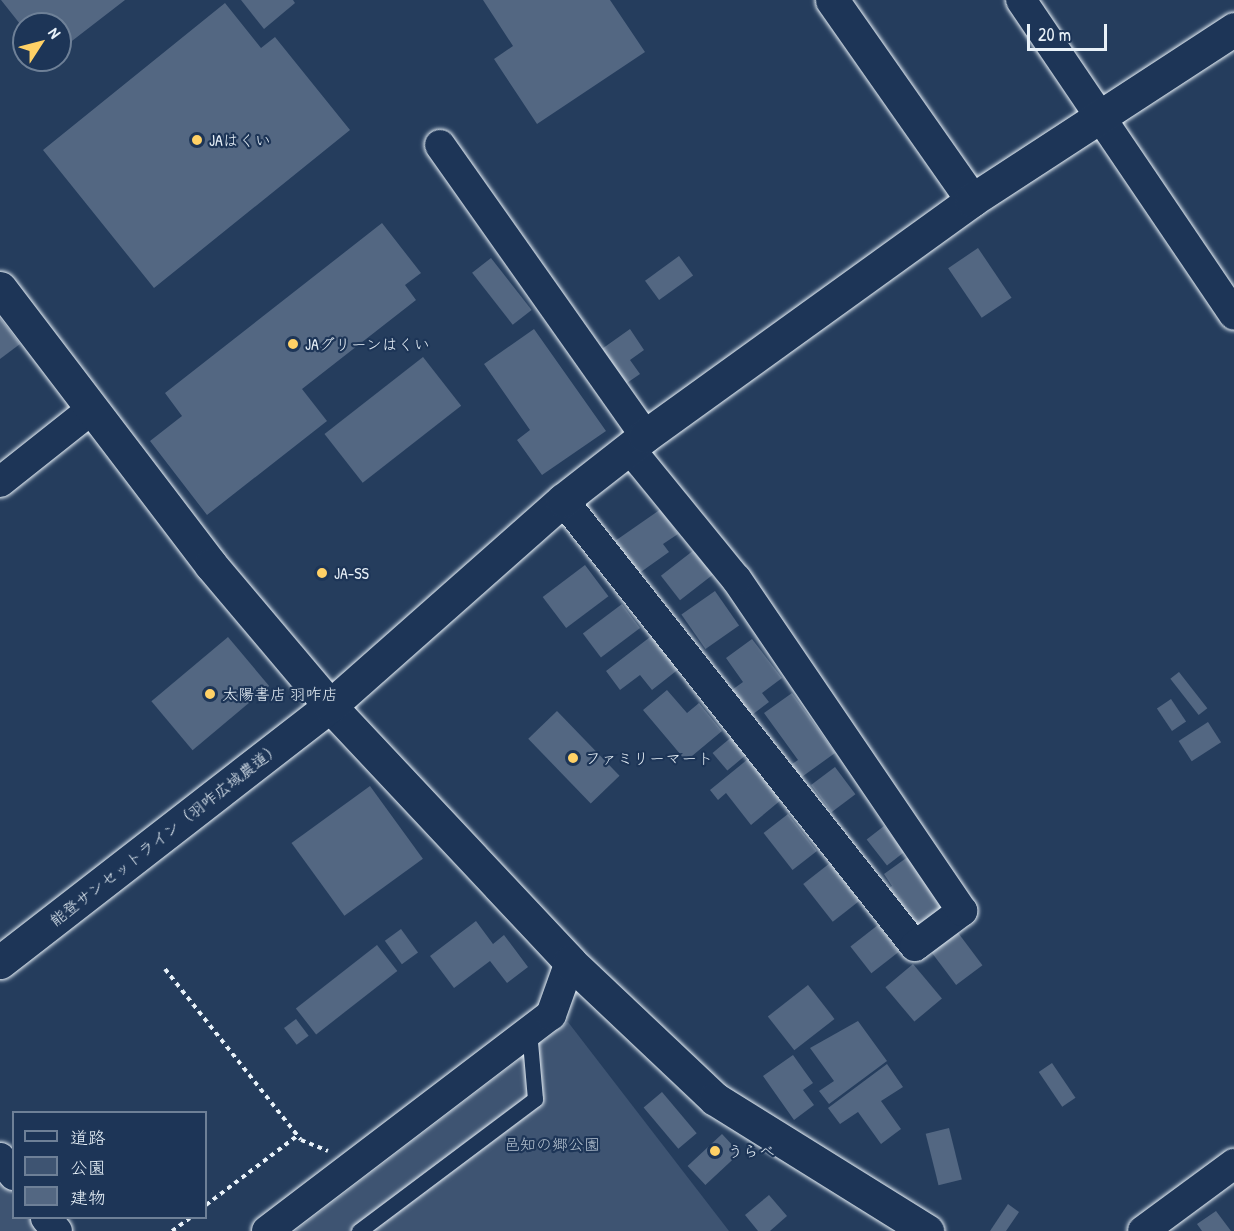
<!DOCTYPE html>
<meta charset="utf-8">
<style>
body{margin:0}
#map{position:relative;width:1234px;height:1231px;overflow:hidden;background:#253d5d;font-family:"Patrick Hand","Klee One",sans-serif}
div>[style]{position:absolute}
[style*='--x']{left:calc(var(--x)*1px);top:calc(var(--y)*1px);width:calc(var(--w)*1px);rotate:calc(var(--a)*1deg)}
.green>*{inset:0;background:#3e5472}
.building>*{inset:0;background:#536782;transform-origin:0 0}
.path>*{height:4px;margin-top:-2px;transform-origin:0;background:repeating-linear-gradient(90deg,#e8f1f8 0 4.5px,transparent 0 9px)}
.roads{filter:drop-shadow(0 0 2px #e8f1f8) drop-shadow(0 0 2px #e8f1f8)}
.lane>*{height:15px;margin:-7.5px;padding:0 7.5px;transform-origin:7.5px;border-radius:7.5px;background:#1d3557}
.street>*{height:30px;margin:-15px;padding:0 15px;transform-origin:15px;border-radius:15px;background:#1d3557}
.secondary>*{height:33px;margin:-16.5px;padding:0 16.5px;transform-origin:16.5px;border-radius:16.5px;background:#1d3557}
.dots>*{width:16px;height:16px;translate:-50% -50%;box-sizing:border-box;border:3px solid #1d3557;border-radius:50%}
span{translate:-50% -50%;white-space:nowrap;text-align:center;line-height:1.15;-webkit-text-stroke:4.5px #1d3557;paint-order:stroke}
.poi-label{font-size:16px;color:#e8f1f8}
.left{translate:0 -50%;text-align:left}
.street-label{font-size:16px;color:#e8f1f8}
.park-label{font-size:16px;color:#b5c2d0}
.legend{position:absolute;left:12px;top:1111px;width:195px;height:108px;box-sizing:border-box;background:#1d3557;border:2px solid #6e8097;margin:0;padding:8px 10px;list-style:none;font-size:18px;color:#e8f1f8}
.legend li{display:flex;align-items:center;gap:12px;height:30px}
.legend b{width:30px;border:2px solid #6e8097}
.north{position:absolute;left:12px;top:12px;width:60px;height:60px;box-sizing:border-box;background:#1d3557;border:2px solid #6e8097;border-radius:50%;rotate:54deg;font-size:16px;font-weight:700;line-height:24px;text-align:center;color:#e8f1f8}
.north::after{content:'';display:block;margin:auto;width:21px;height:27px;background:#ffd166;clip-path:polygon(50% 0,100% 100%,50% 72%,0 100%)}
.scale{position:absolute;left:1027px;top:24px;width:80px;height:27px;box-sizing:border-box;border:3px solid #e8f1f8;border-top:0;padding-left:8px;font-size:18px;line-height:21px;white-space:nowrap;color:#e8f1f8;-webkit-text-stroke:4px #1d3557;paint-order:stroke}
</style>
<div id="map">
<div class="green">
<i style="clip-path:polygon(568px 1022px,729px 1231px,295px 1231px)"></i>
<i style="clip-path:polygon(0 1172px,13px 1190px,14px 1218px,36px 1218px,46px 1231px,0 1231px)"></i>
</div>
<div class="building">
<i style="clip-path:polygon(1px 0,125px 0,68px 44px,60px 24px,24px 24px,24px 29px)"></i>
<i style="clip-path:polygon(241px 0,293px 0,295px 3px,264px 29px)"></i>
<i style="clip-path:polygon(483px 0,610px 0,645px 52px,537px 124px,494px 59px,513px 46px)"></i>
<i style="clip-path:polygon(225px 3px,261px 48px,275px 37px,350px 130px,154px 288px,43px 150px)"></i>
<i style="clip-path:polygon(382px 223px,421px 273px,405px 285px,416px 300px,302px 389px,327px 421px,207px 515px,150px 441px,182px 416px,165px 393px)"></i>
<i style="left:978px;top:248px;width:60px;height:36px;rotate:56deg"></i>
<i style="left:679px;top:256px;width:24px;height:42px;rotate:54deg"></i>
<i style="left:491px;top:258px;width:66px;height:24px;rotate:52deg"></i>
<i style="clip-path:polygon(0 318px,20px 344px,0 359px)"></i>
<i style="clip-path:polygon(534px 329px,606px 431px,542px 475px,517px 440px,530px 430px,484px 364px)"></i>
<i style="clip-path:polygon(630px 329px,644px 350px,630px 360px,640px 374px,624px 385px,599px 351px)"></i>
<i style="left:423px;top:357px;width:62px;height:125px;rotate:52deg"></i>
<i style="clip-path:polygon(661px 509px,678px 534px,663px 544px,669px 552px,638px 574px,615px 541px)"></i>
<i style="left:694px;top:550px;width:31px;height:42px;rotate:52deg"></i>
<i style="left:585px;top:565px;width:39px;height:53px;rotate:53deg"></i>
<i style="left:715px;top:591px;width:42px;height:41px;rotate:55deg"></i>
<i style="left:622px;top:604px;width:30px;height:49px;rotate:53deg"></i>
<i style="clip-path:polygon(654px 634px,680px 668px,652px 690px,640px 675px,620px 690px,606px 671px)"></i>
<i style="left:228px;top:637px;width:64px;height:100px;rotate:50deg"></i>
<i style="clip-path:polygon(752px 639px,782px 678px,762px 693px,769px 702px,748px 718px,729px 692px,743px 682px,726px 658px)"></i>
<i style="left:1179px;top:672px;width:46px;height:11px;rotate:52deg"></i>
<i style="clip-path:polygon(667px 690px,687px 713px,699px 703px,722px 731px,686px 761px,643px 710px)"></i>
<i style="clip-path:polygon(792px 693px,835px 753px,799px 779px,789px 766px,798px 760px,764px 713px)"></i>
<i style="left:1171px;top:699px;width:27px;height:17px;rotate:56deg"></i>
<i style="left:557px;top:711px;width:90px;height:40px;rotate:46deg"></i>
<i style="left:1208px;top:722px;width:24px;height:35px;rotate:57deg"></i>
<i style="left:734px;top:735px;width:23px;height:28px;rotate:50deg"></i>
<i style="clip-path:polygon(748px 759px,781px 800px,751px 825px,726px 793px,718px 800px,710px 790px)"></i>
<i style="left:835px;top:767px;width:34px;height:30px;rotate:53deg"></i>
<i style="left:370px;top:786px;width:90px;height:97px;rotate:54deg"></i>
<i style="left:788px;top:814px;width:47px;height:31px;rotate:52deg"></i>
<i style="left:884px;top:826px;width:33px;height:22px;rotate:52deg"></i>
<i style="clip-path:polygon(909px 856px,945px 906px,911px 931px,883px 892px,892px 886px,884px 874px)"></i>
<i style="left:830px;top:863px;width:48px;height:34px;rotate:52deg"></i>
<i style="clip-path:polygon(476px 921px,493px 944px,504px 935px,528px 967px,507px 983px,490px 961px,454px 988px,430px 956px)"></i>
<i style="left:878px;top:925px;width:34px;height:35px;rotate:52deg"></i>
<i style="left:401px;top:929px;width:29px;height:20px;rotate:54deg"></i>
<i style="left:956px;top:930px;width:44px;height:33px;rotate:53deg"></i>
<i style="left:377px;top:945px;width:33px;height:103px;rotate:52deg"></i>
<i style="left:913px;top:964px;width:45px;height:36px;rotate:50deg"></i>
<i style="left:808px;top:985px;width:43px;height:51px;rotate:52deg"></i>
<i style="left:296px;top:1019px;width:21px;height:15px;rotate:53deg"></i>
<i style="clip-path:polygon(858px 1021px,887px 1061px,829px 1104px,819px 1091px,834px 1081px,810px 1048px)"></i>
<i style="clip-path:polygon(793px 1055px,813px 1083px,803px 1090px,814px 1105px,794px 1120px,763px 1076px)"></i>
<i style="left:1052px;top:1063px;width:42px;height:16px;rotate:56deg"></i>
<i style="clip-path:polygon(887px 1064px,903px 1087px,881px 1101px,901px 1129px,881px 1144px,858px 1112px,840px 1124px,828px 1108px)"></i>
<i style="left:662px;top:1092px;width:54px;height:24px;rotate:50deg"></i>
<i style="left:949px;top:1128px;width:53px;height:24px;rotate:76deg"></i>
<i style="left:722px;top:1134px;width:26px;height:47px;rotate:47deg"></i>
<i style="clip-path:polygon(769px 1195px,787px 1216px,770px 1231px,758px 1231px,745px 1215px)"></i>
<i style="clip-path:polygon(1008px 1204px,1019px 1212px,1006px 1231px,990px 1231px)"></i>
<i style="clip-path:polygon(1216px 1211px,1231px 1231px,1202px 1231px,1197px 1224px)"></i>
</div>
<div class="path">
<i style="--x:165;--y:969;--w:218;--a:51.5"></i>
<i style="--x:301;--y:1140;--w:29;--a:22"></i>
<i style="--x:206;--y:1205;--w:114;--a:-37.2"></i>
<i style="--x:172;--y:1231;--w:22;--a:-36"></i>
</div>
<div class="roads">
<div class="lane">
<i style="--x:359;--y:1231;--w:220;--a:-36.9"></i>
<i style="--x:535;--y:1099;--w:68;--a:-95"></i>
</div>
<div class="street">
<i style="--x:1021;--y:0;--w:380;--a:55.9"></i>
<i style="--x:440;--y:145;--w:356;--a:54.8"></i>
<i style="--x:0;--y:482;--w:117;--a:-38.4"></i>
<i style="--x:563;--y:500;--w:568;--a:51.72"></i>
<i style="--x:915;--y:946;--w:59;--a:-36.7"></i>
<i style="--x:962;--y:911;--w:402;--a:-124.2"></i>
<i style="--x:736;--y:579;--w:168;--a:-129.2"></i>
<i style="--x:0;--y:1158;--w:22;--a:51"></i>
<i style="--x:46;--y:1218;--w:17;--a:50"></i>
<i style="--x:267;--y:1231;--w:357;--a:-37.3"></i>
<i style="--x:551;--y:1015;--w:56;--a:-70.3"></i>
<i style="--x:1143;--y:1231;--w:113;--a:-36.4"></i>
</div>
<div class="secondary">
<i style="--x:832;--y:0;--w:244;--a:55"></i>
<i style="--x:0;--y:288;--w:348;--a:52.7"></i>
<i style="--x:211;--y:565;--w:185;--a:49.8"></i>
<i style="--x:330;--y:706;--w:351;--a:46.8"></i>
<i style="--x:570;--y:962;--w:199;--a:43.4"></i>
<i style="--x:715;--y:1099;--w:250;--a:31.9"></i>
<i style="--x:0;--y:962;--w:418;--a:-37.8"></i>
<i style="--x:330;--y:706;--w:311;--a:-41.5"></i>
<i style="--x:563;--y:500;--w:104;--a:-38"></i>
<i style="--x:645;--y:436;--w:403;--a:-35.8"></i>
<i style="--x:972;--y:200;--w:313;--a:-33.1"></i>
</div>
</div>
<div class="dots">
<i style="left:197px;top:140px;background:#ffd166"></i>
<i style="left:293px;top:344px;background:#ffd166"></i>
<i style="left:322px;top:573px;background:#ffd166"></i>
<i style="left:210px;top:694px;background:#ffd166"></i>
<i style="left:573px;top:758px;background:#ffd166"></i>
<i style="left:715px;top:1151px;background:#ffd166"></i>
</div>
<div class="poi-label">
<span class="left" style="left:209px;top:140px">JAはくい</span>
<span class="left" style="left:305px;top:344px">JAグリーンはくい</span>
<span class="left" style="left:334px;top:573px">JA-SS</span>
<span class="left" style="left:222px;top:694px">太陽書店 羽咋店</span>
<span class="left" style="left:585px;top:758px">ファミリーマート</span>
<span class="left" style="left:727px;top:1151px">うらべ</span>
</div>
<div class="street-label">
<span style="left:165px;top:834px;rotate:-38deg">能登サンセットライン（羽咋広域農道）</span>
</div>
<div class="park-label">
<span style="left:552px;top:1144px">邑知の郷公園</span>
</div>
<ul class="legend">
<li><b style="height:8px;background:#1d3557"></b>道路</li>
<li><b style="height:16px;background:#3e5472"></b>公園</li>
<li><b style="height:16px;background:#536782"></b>建物</li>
</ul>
<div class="north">N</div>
<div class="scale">20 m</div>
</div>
